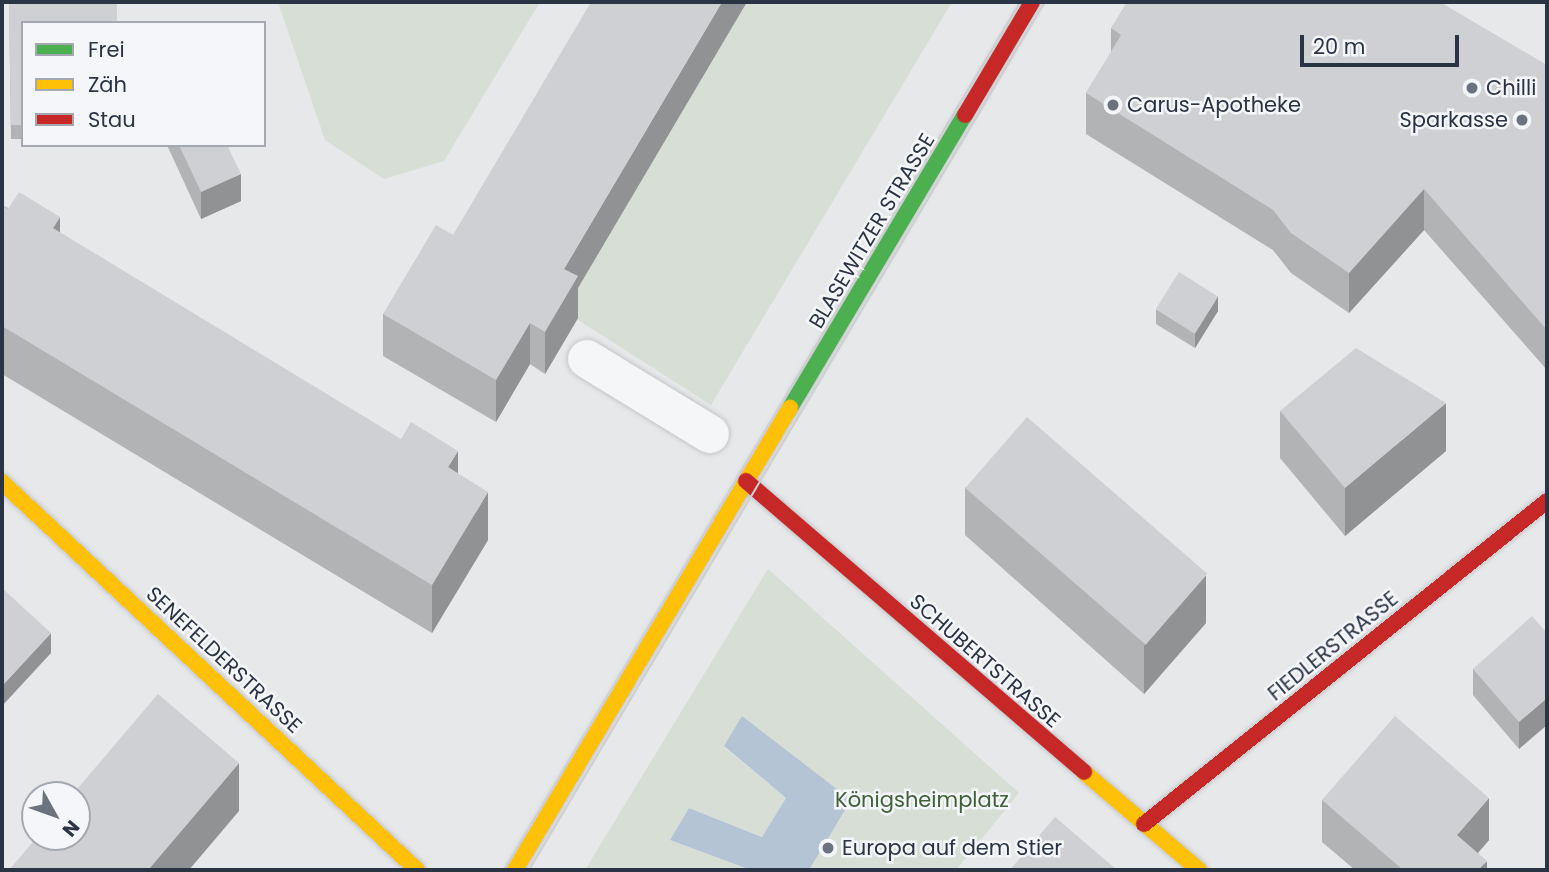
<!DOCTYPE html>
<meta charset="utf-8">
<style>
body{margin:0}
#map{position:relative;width:1549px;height:872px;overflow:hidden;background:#e6e8ea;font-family:Poppins,sans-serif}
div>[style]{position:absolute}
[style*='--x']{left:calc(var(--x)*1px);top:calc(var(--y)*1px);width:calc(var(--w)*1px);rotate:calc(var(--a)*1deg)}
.green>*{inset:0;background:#d6ded6}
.water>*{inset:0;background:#b4c4d5}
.roads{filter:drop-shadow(0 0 2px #c4c6c8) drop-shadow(0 0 2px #c4c6c8)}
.street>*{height:38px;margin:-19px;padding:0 19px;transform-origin:19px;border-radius:19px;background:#f5f6f7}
.fast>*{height:16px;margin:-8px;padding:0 8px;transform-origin:8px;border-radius:8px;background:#4caf50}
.slow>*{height:16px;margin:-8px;padding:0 8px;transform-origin:8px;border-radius:8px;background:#ffc107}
.jam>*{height:16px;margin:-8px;padding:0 8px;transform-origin:8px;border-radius:8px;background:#c62828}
.tram>*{height:2px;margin:-1px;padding:0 1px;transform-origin:1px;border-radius:1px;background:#cecfd2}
.wall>*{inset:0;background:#b1b3b5}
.shaded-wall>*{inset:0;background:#909294}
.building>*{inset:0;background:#ced0d3;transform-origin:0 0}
.dots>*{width:19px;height:19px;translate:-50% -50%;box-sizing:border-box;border:4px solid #f4f6f9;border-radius:50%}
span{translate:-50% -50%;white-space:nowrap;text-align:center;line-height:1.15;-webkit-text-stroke:5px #f4f6f9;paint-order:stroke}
.poi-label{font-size:21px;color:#2b3445}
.left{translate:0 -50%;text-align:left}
.right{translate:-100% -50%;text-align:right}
.street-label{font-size:21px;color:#2b3445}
.park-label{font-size:21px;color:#3f6138}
.frame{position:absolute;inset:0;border:4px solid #2b3445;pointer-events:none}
.legend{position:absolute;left:21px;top:21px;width:245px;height:126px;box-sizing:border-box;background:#f4f6f9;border:2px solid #a4a8b1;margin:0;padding:9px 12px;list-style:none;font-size:21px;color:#2b3445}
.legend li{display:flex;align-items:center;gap:14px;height:35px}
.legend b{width:35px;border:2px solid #a4a8b1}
.north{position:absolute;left:21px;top:781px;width:70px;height:70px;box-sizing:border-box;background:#f4f6f9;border:2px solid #a4a8b1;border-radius:50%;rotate:130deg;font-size:19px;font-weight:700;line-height:28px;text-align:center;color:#2b3445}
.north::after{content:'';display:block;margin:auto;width:24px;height:32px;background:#6c737f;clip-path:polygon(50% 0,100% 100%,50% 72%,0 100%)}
.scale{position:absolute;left:1300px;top:35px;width:159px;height:32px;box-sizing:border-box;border:4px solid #2b3445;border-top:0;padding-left:9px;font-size:21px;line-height:24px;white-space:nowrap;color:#2b3445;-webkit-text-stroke:5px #f4f6f9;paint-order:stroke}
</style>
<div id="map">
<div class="green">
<i style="clip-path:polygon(278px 2px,540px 2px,444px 161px,384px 179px,325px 140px)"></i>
<i style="clip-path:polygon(747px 2px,952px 2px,711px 405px,564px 311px)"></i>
<i style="clip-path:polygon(768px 569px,1019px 793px,956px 870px,809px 870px,851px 800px,724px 747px,786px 798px,763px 837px,689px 808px,670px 840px,751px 870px,585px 870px)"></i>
</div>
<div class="water">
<i style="clip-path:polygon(742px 716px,851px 800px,809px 870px,751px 870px,670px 840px,689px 808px,762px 837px,786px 798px,724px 746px)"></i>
</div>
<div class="roads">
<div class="street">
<i style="--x:587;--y:359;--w:144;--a:31.4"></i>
</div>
<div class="fast">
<i style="--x:790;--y:408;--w:341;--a:-59.2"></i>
</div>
<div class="slow">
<i style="--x:2;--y:482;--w:568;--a:43.07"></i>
<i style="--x:1084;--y:772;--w:151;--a:40.4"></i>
<i style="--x:515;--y:870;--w:538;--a:-59.24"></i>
</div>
<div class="jam">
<i style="--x:965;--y:115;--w:131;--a:-59.3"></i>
<i style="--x:746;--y:481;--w:446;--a:40.7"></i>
<i style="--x:1144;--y:824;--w:516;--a:-38.71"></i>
</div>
</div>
<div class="tram">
<i style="--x:504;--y:870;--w:1010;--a:-59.27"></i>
<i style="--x:529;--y:870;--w:1010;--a:-59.27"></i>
</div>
<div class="wall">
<i style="clip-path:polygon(9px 2px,23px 23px,23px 139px,11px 139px)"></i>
<i style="clip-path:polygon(1111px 28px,1547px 65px,1547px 370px,1424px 230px,1349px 313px,1291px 273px,1273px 250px,1086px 134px,1086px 93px,1111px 53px)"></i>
<i style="clip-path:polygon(167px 145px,227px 145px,241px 201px,201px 219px)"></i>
<i style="clip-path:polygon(2px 205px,60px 233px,458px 474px,488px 540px,432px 633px,2px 374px)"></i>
<i style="clip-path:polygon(453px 235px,578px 288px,578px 318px,545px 374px,530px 364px,496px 422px,383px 356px,383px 314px)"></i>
<i style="clip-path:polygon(1156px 310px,1218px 311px,1195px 348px,1156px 324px)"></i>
<i style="clip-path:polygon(1280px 411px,1446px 451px,1345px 536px,1280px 458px)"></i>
<i style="clip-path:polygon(965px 487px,1206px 623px,1144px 694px,965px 535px)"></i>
<i style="clip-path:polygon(1547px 633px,1519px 749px,1473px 695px,1473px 669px)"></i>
<i style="clip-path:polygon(1322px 800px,1489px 840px,1478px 853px,1487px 870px,1355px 870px,1322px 842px)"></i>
</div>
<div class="shaded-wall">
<i style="clip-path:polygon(722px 2px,747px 2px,578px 288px,578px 318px,545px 374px,545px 332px,564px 269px)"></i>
<i style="clip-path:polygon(241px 174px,241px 201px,201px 219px,201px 192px)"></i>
<i style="clip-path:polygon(1424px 189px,1424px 230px,1349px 313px,1349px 273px)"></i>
<i style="clip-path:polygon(60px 217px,60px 265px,53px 228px)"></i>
<i style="clip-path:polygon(1218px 296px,1218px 311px,1195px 348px,1195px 334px)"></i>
<i style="clip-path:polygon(530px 323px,530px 364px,496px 422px,496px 380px)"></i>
<i style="clip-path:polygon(1446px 403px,1446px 451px,1345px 536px,1345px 488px)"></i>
<i style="clip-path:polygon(458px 451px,458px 499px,448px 467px)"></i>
<i style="clip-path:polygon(488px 492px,488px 540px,432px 633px,432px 585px)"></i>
<i style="clip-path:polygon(1206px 575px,1206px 623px,1144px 694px,1144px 646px)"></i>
<i style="clip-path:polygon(51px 633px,51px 653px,2px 706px,2px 686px)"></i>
<i style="clip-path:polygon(1547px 698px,1547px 725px,1519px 749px,1519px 722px)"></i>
<i style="clip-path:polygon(239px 763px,239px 811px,189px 870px,148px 870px)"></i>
<i style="clip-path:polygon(1489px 798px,1489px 840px,1463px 870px,1457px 835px)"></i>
<i style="clip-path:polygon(1487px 861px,1487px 870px,1478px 870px)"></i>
</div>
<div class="building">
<i style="clip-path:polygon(9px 2px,117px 2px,117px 23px,23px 23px,23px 125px,11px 125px)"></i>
<i style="clip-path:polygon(591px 2px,722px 2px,564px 269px,578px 276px,545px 332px,530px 323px,496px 380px,383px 314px,436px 225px,453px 235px)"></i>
<i style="clip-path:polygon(1127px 2px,1440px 2px,1547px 65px,1547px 330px,1424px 189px,1349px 273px,1291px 233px,1273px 210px,1086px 93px,1121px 35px,1111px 28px)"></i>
<i style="clip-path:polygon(179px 145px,227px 145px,241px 174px,201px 192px)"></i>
<i style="clip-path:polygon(19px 192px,60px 217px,53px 228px,401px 439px,411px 422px,458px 451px,448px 467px,488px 492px,432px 585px,2px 326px,2px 205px,8px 209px)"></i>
<i style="left:1179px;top:272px;width:46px;height:44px;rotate:32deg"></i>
<i style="clip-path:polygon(1356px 348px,1446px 403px,1345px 488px,1280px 411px)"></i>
<i style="left:1027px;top:417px;width:239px;height:94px;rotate:41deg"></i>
<i style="clip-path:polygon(2px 588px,51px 633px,2px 686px)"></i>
<i style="clip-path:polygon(1532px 616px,1547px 633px,1547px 698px,1519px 722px,1473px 669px)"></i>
<i style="clip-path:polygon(158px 694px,239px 763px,148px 870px,9px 870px,37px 837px,77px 837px,77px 795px,72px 795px)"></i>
<i style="clip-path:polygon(1395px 716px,1489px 798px,1457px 835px,1487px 861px,1478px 870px,1403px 870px,1322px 800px)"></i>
<i style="clip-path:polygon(1055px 817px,1117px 870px,1010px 870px)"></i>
</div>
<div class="dots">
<i style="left:1472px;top:88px;background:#6c737f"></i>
<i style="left:1113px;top:105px;background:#6c737f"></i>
<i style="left:1522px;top:120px;background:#6c737f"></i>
<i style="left:828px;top:848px;background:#6c737f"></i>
</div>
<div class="poi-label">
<span class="left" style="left:1486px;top:88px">Chilli</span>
<span class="left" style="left:1127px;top:105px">Carus-Apotheke</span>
<span class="right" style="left:1508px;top:120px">Sparkasse</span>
<span class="left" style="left:842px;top:848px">Europa auf dem Stier</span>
</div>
<div class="street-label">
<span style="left:872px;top:231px;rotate:-59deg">BLASEWITZER STRASSE</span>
<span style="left:1333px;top:646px;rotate:-39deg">FIEDLERSTRASSE</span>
<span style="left:224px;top:660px;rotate:43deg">SENEFELDERSTRASSE</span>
<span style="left:985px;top:661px;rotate:41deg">SCHUBERTSTRASSE</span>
</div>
<div class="park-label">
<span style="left:922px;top:800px">Königsheimplatz</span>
</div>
<div class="frame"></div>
<ul class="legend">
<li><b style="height:9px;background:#4caf50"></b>Frei</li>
<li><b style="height:9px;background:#ffc107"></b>Zäh</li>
<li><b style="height:9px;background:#c62828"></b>Stau</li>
</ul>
<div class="north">N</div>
<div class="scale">20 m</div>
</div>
